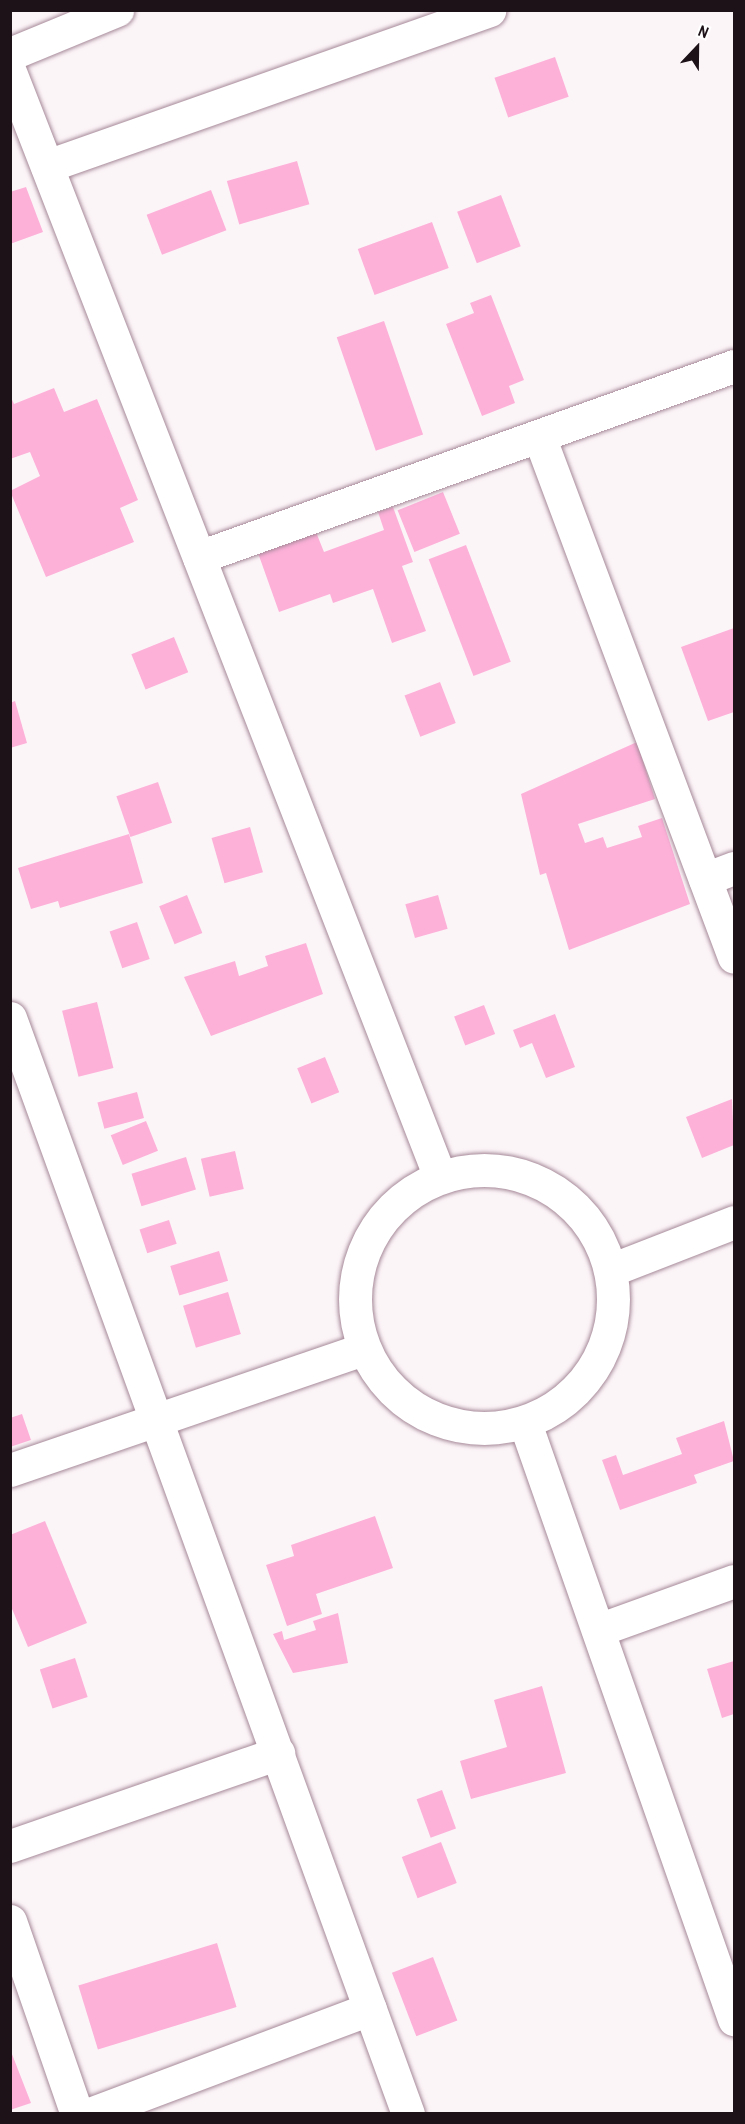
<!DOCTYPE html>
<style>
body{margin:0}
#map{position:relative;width:745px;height:2124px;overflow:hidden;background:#fcf5f8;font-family:"Archivo Narrow",sans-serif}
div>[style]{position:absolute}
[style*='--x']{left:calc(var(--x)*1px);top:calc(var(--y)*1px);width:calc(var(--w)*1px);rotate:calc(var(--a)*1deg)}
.building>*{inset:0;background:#fdb1d9;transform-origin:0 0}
.roads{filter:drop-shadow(0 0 2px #a68998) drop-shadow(0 0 2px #a68998)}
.street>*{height:33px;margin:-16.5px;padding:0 16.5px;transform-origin:16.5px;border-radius:16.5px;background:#fff}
.street>.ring{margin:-16.5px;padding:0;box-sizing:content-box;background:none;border:33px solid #fff;border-radius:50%}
span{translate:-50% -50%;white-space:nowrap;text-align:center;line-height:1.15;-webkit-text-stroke:6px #fff;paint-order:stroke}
.frame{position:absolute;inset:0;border:12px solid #1c1217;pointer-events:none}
.north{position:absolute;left:667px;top:18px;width:60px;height:60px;-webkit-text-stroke:4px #fff;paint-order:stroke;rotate:22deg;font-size:16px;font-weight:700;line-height:24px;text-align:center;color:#1c1217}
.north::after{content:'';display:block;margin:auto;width:21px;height:27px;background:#1c1217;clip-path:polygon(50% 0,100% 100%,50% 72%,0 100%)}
</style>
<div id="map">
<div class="building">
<i style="left:555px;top:57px;width:42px;height:64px;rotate:71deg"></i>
<i style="left:297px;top:161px;width:45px;height:73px;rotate:74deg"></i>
<i style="clip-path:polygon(26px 187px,43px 232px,10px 244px,10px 192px)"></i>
<i style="left:211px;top:190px;width:43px;height:69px;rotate:69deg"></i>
<i style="left:501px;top:195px;width:55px;height:47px;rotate:69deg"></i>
<i style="left:432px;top:222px;width:49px;height:79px;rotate:70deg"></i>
<i style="clip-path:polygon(491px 295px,524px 380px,509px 386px,515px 403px,482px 416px,446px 324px,474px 313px,470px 303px)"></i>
<i style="left:384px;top:321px;width:120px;height:50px;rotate:71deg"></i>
<i style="clip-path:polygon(54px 388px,64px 412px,97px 399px,138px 500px,120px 508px,134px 542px,46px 577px,10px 491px,40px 476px,30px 452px,10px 459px,10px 395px,14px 404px)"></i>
<i style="left:443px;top:492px;width:45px;height:49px;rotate:68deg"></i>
<i style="clip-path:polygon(393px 507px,413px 562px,402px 566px,426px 631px,392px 643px,373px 589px,333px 603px,330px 594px,279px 612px,258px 553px,316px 532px,324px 552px,384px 530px,378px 512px)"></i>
<i style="left:466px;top:545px;width:125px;height:40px;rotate:69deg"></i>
<i style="clip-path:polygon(734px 628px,734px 712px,708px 721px,681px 647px)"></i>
<i style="left:174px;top:637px;width:38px;height:46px;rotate:68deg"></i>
<i style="left:440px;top:682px;width:44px;height:38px;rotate:69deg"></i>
<i style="clip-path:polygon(15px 701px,27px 743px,10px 748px,10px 703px)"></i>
<i style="clip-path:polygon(637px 742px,655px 799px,578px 824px,585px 843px,603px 837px,607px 848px,642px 837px,638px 826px,662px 818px,690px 904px,569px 950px,546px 873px,540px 875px,521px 794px)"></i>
<i style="left:158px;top:782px;width:43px;height:44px;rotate:71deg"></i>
<i style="left:250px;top:827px;width:47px;height:40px;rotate:74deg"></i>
<i style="clip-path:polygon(129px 834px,143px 883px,60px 908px,58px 901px,31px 909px,18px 868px)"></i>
<i style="left:187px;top:895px;width:41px;height:30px;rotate:68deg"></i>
<i style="left:438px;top:895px;width:35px;height:34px;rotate:74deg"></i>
<i style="left:137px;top:922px;width:39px;height:29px;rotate:71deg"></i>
<i style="clip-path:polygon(306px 943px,323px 994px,211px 1036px,184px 977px,235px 961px,239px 976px,268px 966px,265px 956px)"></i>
<i style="left:97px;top:1002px;width:68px;height:36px;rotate:76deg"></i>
<i style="left:484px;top:1005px;width:31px;height:32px;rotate:69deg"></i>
<i style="clip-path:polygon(555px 1014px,575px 1067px,546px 1078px,532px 1043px,520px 1048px,513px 1030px)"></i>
<i style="left:325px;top:1057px;width:38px;height:30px;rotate:68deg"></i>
<i style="left:137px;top:1092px;width:27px;height:41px;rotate:75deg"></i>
<i style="clip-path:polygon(732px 1099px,734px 1145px,702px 1158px,686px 1117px)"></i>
<i style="left:146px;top:1121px;width:32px;height:38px;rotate:68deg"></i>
<i style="left:235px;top:1151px;width:39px;height:35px;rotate:77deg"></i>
<i style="left:186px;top:1157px;width:34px;height:57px;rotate:73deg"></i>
<i style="left:169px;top:1220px;width:25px;height:31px;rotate:72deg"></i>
<i style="left:219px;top:1251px;width:31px;height:51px;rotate:73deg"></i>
<i style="left:228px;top:1292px;width:44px;height:47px;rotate:73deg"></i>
<i style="clip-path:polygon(22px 1414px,31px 1440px,10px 1447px,10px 1418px)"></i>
<i style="clip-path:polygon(724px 1421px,734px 1461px,694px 1475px,697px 1483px,620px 1510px,602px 1460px,616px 1455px,623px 1475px,682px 1454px,676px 1438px)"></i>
<i style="clip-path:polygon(375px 1516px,393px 1568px,316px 1594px,322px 1614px,287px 1626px,266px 1565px,294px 1556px,291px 1545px)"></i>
<i style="clip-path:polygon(45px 1521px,87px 1623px,28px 1647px,10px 1604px,10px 1535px)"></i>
<i style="clip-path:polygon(338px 1613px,348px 1663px,293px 1673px,273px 1634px,282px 1631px,284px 1640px,316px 1630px,313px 1621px)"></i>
<i style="left:75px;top:1658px;width:41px;height:37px;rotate:72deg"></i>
<i style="clip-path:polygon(734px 1661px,734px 1714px,722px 1718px,707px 1669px)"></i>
<i style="clip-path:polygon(542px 1686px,566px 1773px,471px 1799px,460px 1761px,507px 1747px,494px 1700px)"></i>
<i style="left:442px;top:1790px;width:41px;height:27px;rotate:70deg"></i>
<i style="left:441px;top:1842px;width:44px;height:42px;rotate:69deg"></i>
<i style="left:217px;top:1943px;width:67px;height:145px;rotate:73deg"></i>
<i style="left:433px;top:1957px;width:68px;height:44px;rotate:69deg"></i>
<i style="clip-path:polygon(10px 2049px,31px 2103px,10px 2110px)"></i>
</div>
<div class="roads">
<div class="street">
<i style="--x:10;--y:54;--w:116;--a:-22.4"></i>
<i style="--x:10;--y:72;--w:1186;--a:68.74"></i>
<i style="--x:47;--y:166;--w:469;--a:-19.4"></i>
<i style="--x:539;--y:436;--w:556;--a:69.48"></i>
<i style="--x:199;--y:557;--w:568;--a:-19.65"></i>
<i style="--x:705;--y:879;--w:31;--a:-21"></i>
<i style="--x:10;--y:1018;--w:1166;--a:70.04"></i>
<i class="ring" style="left:355px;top:1170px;width:225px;height:225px"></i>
<i style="--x:611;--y:1270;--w:132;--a:-21.3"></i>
<i style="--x:525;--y:1423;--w:632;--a:70.68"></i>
<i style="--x:10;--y:1470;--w:374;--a:-18.9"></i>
<i style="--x:598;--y:1630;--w:145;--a:-19.8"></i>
<i style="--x:10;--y:1846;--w:284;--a:-19.1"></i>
<i style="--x:10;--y:1921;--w:204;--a:70.9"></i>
<i style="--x:90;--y:2114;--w:299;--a:-20.6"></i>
</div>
</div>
<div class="frame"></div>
<div class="north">N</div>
</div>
